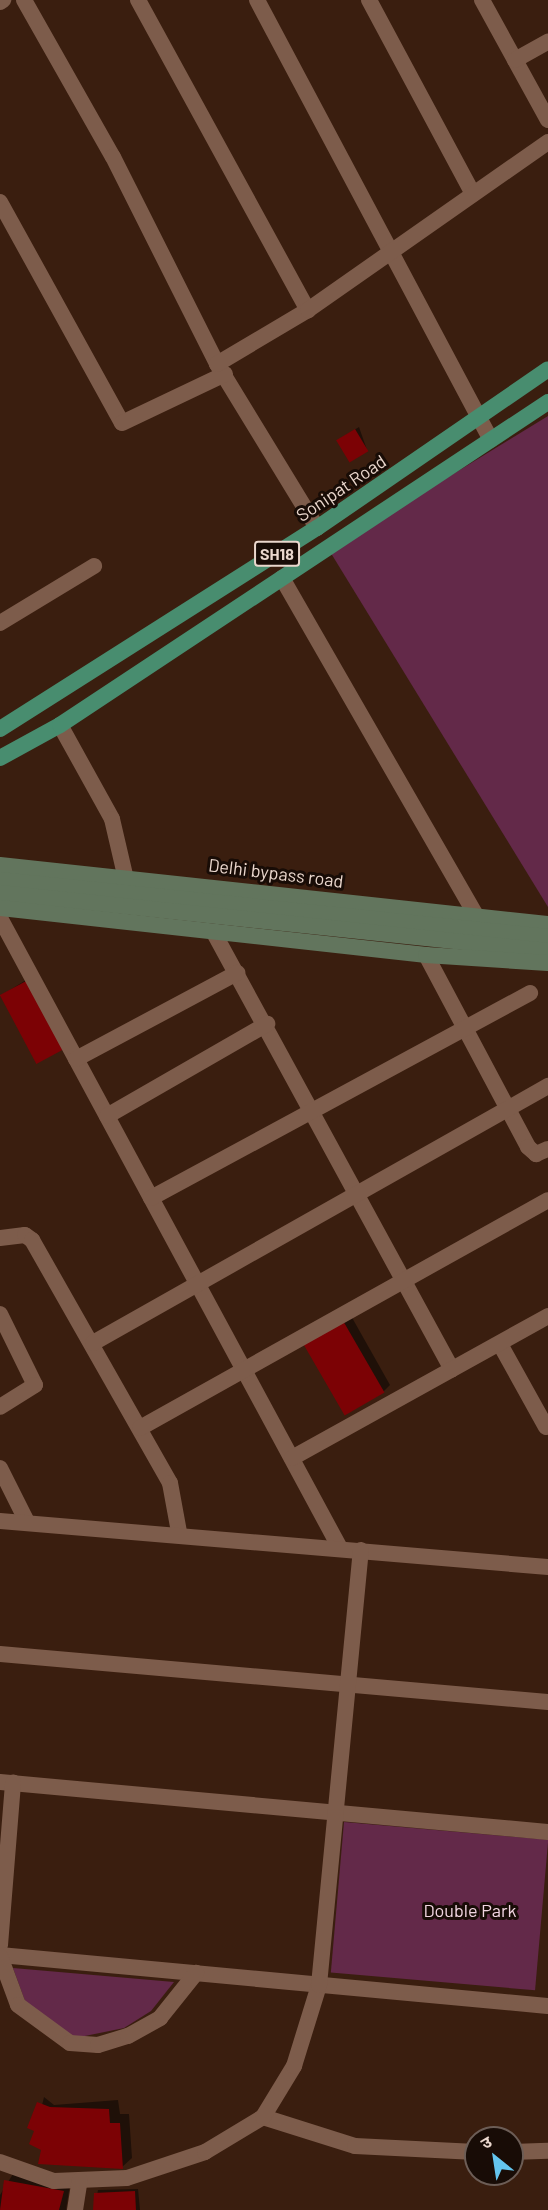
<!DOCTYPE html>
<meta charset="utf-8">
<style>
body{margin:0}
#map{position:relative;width:548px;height:2210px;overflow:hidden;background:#3a1e0f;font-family:Barlow,"Noto Sans Devanagari",sans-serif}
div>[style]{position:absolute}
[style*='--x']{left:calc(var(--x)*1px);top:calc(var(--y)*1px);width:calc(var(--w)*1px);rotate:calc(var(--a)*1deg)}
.green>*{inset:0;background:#632949;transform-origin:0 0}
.shadow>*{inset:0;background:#0007}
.building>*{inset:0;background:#7c0205;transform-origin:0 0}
.minor>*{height:16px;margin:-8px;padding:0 8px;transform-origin:8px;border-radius:8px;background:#7d5c4b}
.secondary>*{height:16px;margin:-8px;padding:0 8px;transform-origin:8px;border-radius:8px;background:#62755d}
.primary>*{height:16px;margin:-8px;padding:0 8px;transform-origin:8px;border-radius:8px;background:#488d6f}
span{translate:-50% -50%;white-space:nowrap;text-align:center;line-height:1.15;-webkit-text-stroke:6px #180c06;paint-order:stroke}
.shield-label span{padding:2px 4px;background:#180c06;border:2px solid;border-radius:4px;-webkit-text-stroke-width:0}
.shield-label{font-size:16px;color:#ead7cd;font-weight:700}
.street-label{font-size:18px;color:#ead7cd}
.park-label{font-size:18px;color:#f2d5e2}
.north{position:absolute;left:464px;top:2126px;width:60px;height:60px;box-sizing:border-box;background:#180c06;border:2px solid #6c5d56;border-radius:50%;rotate:330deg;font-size:16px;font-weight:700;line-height:24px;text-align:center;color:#ead7cd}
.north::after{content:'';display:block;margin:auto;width:21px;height:27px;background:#64c5ee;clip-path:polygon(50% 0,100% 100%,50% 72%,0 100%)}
</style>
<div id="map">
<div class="green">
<i style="clip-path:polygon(548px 416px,548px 907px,329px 550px)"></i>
<i style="left:344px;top:1822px;width:205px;height:151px;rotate:5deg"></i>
<i style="clip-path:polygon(13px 1968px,174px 1982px,151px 2011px,124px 2028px,80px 2037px,68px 2035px,25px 2001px)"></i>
</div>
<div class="shadow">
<i style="clip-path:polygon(359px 427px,367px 450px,338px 441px,341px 438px)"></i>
<i style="clip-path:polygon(34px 975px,38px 1062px,2px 995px)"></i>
<i style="clip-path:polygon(350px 1314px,390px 1385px,383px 1392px,304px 1343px)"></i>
<i style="clip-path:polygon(44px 2097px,54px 2105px,118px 2100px,120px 2114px,129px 2114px,132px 2158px,122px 2167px,40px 2163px,43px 2149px,36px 2130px)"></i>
<i style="clip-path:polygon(13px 2174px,70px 2184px,66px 2210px,0 2210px,0 2195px)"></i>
<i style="clip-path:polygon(138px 2189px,140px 2210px,94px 2210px,98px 2190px)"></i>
</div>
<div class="building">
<i style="left:355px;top:429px;width:26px;height:22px;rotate:59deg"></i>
<i style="left:28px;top:980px;width:78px;height:32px;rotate:62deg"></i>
<i style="left:342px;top:1319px;width:85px;height:46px;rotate:60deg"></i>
<i style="clip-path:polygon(37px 2102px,50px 2107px,109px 2109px,110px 2123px,120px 2123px,123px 2169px,38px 2164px,41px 2150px,29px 2144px,34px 2131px,27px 2128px)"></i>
<i style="clip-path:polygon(4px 2180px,64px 2191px,59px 2210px,0 2210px)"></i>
<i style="clip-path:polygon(135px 2191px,136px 2210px,93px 2210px,94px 2193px)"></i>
</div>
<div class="minor">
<i style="--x:24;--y:0;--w:180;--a:60.5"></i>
<i style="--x:113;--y:157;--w:232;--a:63.3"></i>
<i style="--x:217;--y:364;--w:192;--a:58.6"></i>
<i style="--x:138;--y:0;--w:354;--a:61.3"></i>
<i style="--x:257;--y:0;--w:498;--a:62"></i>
<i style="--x:369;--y:0;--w:220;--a:61.8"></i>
<i style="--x:482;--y:0;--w:137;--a:61.2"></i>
<i style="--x:0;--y:2;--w:4;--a:-34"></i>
<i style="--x:515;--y:60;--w:38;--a:-29"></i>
<i style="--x:0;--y:202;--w:252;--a:61.1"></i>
<i style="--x:122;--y:423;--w:114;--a:-25.4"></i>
<i style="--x:217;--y:364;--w:106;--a:-30.7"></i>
<i style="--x:308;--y:310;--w:293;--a:-35"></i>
<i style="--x:282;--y:578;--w:390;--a:60.1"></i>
<i style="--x:0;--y:623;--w:110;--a:-31.2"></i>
<i style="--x:60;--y:725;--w:107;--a:61"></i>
<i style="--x:112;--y:819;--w:57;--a:76.9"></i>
<i style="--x:0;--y:918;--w:716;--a:61.65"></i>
<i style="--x:214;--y:933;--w:497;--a:61.4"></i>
<i style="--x:426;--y:955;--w:217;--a:62"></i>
<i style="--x:528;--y:1147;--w:11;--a:41"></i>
<i style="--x:536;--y:1154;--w:13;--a:-23"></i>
<i style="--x:76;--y:1059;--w:183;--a:-28.1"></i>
<i style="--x:107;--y:1116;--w:185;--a:-29.9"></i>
<i style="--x:151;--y:1198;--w:431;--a:-28.4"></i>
<i style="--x:0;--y:1238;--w:25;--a:-7"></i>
<i style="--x:25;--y:1235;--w:9;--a:36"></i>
<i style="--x:32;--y:1240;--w:279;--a:60.4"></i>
<i style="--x:170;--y:1483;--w:50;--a:79.6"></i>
<i style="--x:0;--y:1314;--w:79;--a:63.8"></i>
<i style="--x:35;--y:1385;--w:41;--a:147.8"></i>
<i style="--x:93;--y:1343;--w:523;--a:-29.46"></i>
<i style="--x:500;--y:1344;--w:95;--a:61"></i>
<i style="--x:140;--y:1428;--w:467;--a:-29.2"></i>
<i style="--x:292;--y:1458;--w:293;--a:-29"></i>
<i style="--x:0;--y:1468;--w:60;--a:63.4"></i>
<i style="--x:0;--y:1521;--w:550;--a:4.8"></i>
<i style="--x:0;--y:1654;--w:550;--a:5.01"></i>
<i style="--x:0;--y:1782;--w:550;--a:5.21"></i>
<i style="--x:0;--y:1945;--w:163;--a:-85.4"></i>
<i style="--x:0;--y:1955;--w:550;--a:5.32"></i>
<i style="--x:0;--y:1956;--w:52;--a:69.8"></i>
<i style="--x:18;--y:2005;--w:64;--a:36.2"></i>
<i style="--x:70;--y:2043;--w:28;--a:4"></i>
<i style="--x:98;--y:2045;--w:31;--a:-17"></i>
<i style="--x:128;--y:2036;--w:37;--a:-29"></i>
<i style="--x:160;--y:2018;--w:58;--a:-51.3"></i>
<i style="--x:263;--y:2117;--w:96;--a:17.5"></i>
<i style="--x:355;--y:2146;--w:121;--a:2.8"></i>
<i style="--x:512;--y:2152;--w:36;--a:-2"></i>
<i style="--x:0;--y:2162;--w:57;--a:19.4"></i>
<i style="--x:54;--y:2181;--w:73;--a:-2.4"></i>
<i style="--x:127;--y:2178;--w:82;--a:-18.4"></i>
<i style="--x:205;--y:2152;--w:68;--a:-31.1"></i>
<i style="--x:263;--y:2117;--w:60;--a:-58.7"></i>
<i style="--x:294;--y:2066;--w:85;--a:-72.8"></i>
<i style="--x:319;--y:1985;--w:437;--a:-84.5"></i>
<i style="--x:75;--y:2210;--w:30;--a:-81"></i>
</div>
<div class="secondary">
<i style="--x:0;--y:865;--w:551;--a:6.15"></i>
<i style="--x:0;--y:880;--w:551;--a:5.94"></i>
<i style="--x:0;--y:893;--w:551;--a:6.04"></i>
<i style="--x:0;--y:908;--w:429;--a:6.3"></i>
<i style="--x:426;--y:955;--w:122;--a:3.8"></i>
</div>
<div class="primary">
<i style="--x:0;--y:729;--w:375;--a:-32.4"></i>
<i style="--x:317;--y:528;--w:280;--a:-34.5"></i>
<i style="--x:0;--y:758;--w:68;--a:-28.8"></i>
<i style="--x:60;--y:725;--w:585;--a:-33.5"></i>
</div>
<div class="shield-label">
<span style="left:277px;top:554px">SH18</span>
</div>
<div class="street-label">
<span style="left:341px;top:488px;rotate:-34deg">Sonipat Road</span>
<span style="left:276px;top:873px;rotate:7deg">Delhi bypass road</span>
</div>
<div class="park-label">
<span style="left:470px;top:1910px">Double Park</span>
</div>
<div class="north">उ</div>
</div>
